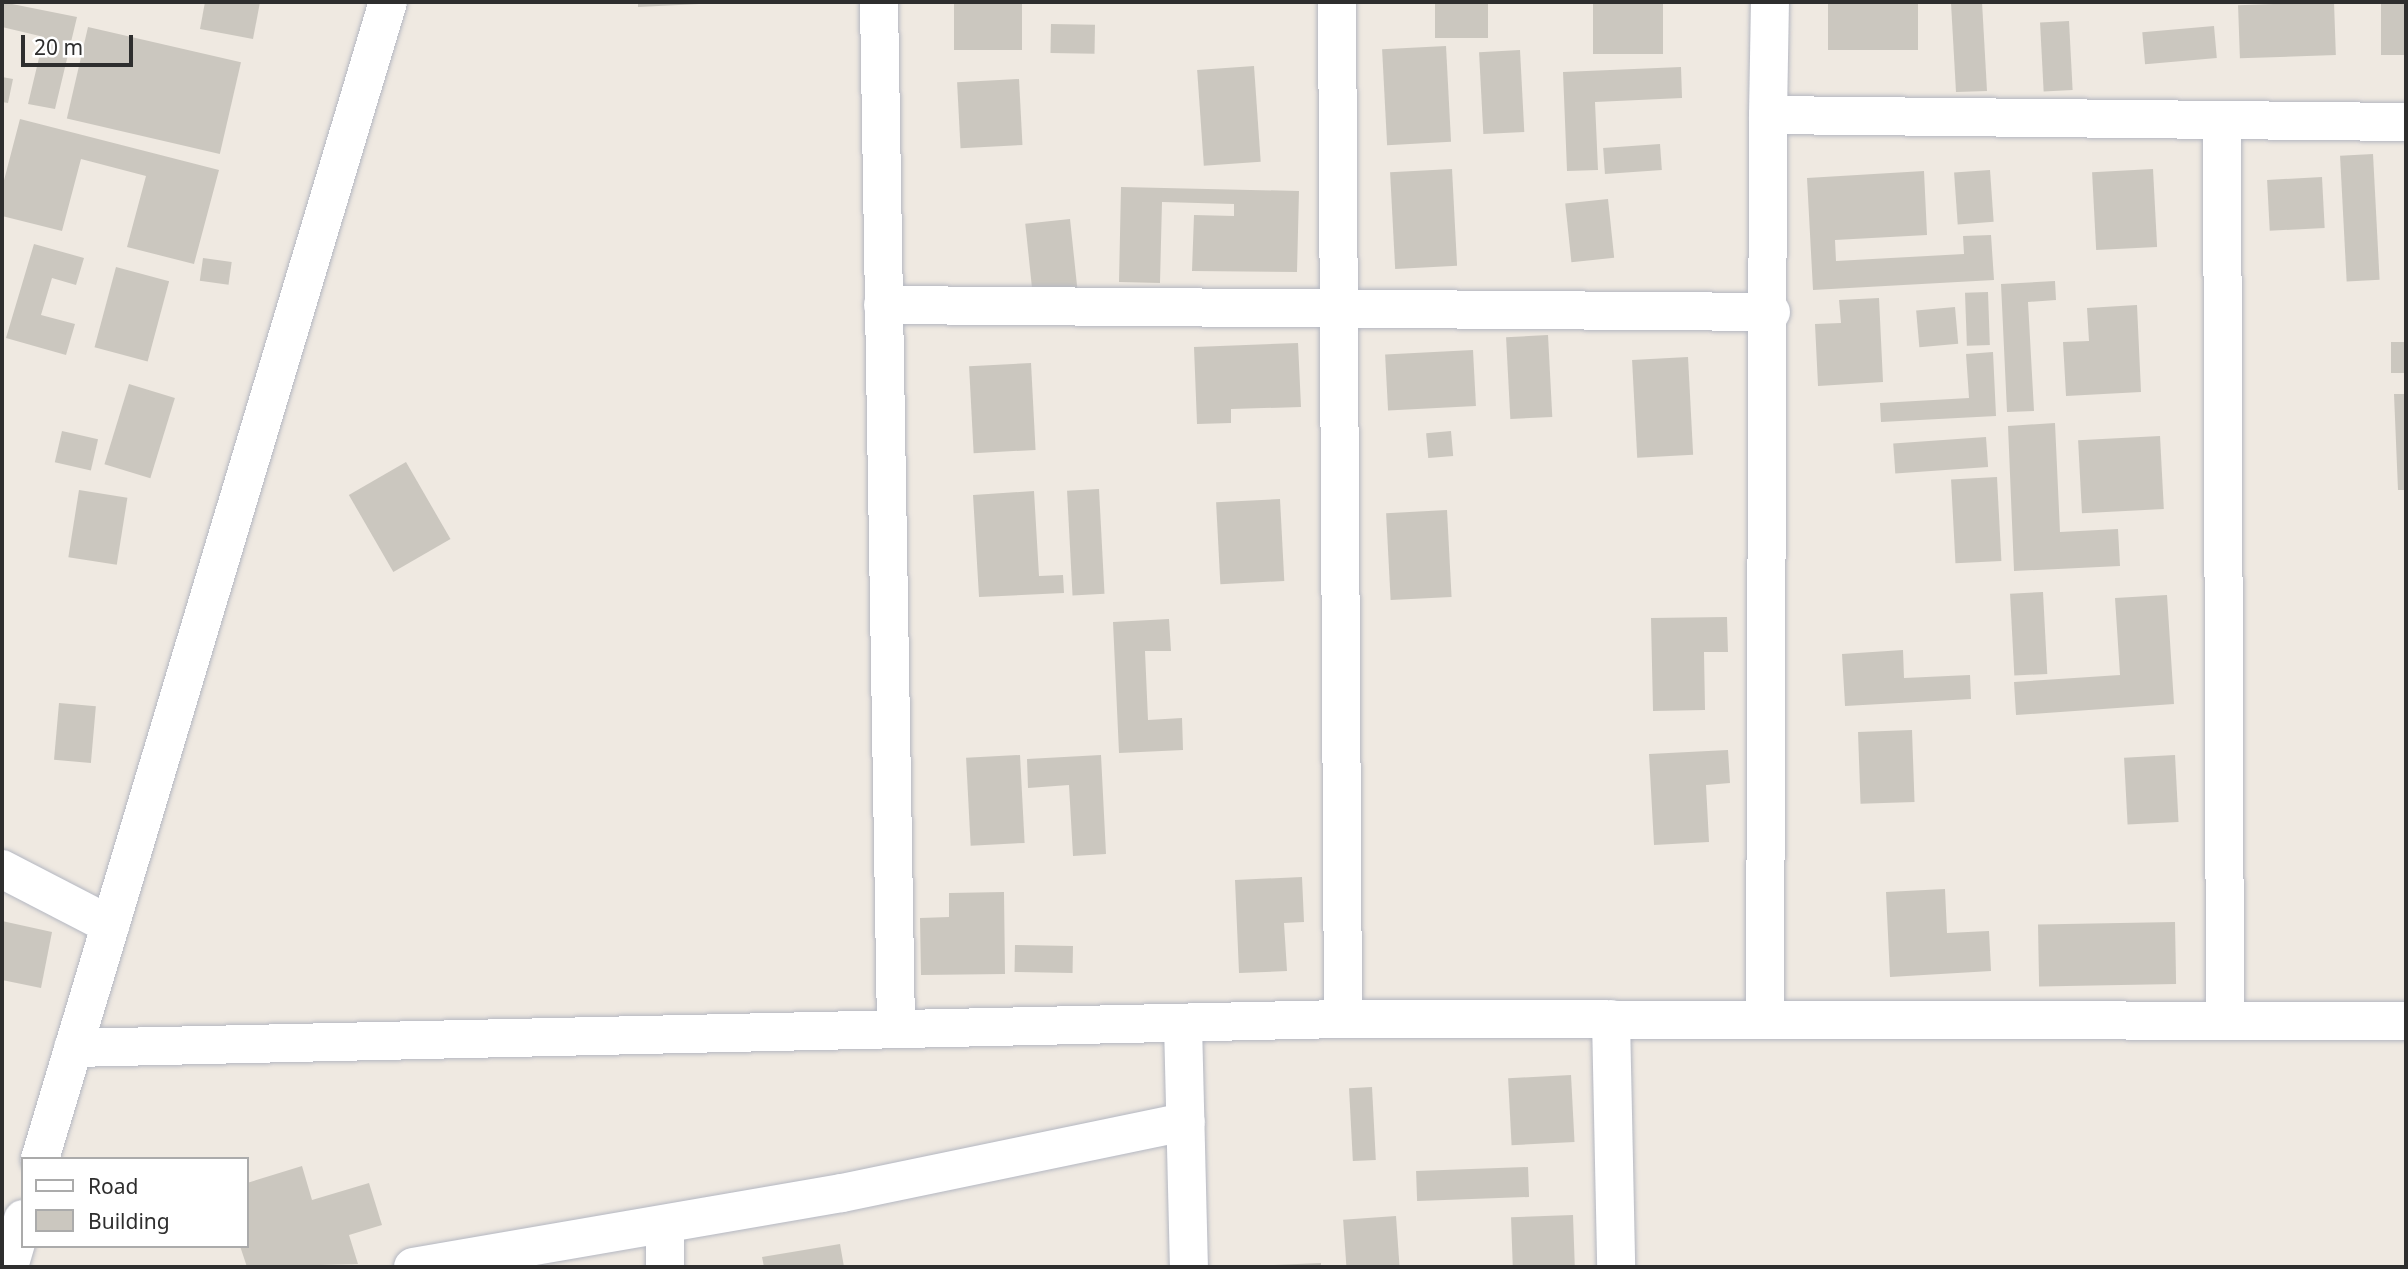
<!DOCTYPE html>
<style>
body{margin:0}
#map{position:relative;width:2408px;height:1269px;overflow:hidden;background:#efe9e1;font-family:"Noto Sans",sans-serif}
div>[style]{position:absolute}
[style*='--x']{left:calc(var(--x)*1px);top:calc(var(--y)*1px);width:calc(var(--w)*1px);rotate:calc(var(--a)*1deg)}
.building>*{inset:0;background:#cbc7bf;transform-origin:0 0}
.roads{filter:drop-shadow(0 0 2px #b4b7c1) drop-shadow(0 0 2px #b4b7c1)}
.minor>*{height:38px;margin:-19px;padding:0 19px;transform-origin:19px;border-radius:19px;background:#fff}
span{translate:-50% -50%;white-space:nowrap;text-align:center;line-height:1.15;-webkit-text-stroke:7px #fff;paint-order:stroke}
.frame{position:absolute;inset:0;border:4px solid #2e2e2e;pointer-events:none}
.legend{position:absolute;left:21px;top:1157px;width:228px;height:91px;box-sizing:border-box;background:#fff;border:2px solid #ababab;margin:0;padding:9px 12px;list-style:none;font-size:21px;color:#2e2e2e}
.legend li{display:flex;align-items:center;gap:14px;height:35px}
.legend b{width:35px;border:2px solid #ababab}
.scale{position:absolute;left:21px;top:35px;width:112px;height:32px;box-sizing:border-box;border:4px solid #2e2e2e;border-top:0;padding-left:9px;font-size:21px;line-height:24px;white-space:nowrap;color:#2e2e2e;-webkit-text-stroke:5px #fff;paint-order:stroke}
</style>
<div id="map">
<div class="building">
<i style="clip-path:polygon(2px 2px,77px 17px,55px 109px,28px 104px,44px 37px,2px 27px)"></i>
<i style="clip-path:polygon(205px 2px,260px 2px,253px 39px,200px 29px)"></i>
<i style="clip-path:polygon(638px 2px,699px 2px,699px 4px,638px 7px)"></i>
<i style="left:954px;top:2px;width:68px;height:48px"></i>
<i style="left:1435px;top:2px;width:53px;height:36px"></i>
<i style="left:1593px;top:2px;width:70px;height:52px"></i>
<i style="left:1828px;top:2px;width:90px;height:48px"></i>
<i style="clip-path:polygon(1970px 2px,1982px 2px,1987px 91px,1956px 92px,1951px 3px)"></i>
<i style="left:2334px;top:2px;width:53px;height:96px;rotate:88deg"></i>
<i style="left:2406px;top:3px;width:52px;height:25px;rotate:90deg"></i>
<i style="left:2069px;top:21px;width:69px;height:29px;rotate:87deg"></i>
<i style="left:1051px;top:24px;width:44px;height:29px;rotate:1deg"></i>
<i style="left:2214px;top:26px;width:32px;height:72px;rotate:85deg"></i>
<i style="left:88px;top:27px;width:157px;height:94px;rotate:13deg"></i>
<i style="left:1446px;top:46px;width:96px;height:64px;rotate:87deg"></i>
<i style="left:1520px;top:50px;width:82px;height:41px;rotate:87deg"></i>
<i style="left:1254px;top:66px;width:96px;height:57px;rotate:86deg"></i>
<i style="clip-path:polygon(1681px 67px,1682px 98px,1595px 102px,1598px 170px,1567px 171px,1563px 72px)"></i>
<i style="clip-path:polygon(2px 77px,13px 79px,8px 103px,2px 102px)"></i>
<i style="left:1019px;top:79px;width:66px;height:62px;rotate:87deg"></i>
<i style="clip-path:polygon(20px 119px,219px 170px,194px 264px,127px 247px,146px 176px,81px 159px,62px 231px,2px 216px,2px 188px)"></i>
<i style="left:1660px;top:144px;width:26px;height:57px;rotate:86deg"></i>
<i style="left:2373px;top:154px;width:126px;height:33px;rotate:87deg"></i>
<i style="left:1452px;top:169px;width:97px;height:62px;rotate:87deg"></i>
<i style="left:2153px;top:169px;width:78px;height:61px;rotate:87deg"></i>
<i style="left:1990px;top:170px;width:52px;height:36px;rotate:86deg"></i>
<i style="clip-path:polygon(1924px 171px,1927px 235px,1835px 240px,1836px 261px,1964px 254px,1963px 236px,1991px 235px,1994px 280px,1813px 290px,1807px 178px)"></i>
<i style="left:2322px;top:177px;width:51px;height:55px;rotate:87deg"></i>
<i style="clip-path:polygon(1121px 187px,1299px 191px,1297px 272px,1192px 271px,1194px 215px,1234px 216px,1234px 204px,1162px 202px,1160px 283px,1119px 282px)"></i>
<i style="left:1608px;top:199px;width:59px;height:43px;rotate:84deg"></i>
<i style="left:1070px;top:219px;width:71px;height:45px;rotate:84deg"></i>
<i style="clip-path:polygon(34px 244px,84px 258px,76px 285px,52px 278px,41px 315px,75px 324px,66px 355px,6px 338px)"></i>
<i style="left:203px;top:258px;width:29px;height:23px;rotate:8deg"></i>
<i style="left:116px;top:267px;width:55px;height:83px;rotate:15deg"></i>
<i style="clip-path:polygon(2055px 281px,2056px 300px,2028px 302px,2034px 411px,2007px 412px,2001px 284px)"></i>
<i style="left:1988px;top:292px;width:53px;height:23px;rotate:88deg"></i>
<i style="clip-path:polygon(1879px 298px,1883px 382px,1818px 386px,1815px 324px,1841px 323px,1839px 300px)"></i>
<i style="clip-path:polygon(2137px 305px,2141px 392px,2066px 396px,2063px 342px,2089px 341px,2087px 308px)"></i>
<i style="left:1955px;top:307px;width:37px;height:39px;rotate:85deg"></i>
<i style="left:1548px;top:335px;width:82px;height:42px;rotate:87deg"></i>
<i style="left:2406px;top:342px;width:31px;height:15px;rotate:90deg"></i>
<i style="clip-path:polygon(1298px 343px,1301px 407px,1231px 409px,1231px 423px,1197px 424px,1194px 347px)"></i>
<i style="left:1473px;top:350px;width:56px;height:88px;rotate:87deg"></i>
<i style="clip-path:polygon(1993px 352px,1996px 416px,1881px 422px,1880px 403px,1969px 398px,1966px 354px)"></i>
<i style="left:1688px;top:357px;width:98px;height:56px;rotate:87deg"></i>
<i style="left:1031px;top:363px;width:87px;height:62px;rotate:87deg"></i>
<i style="left:129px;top:384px;width:48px;height:84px;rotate:17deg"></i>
<i style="clip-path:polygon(2394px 394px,2406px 394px,2406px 490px,2398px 490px)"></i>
<i style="clip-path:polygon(2055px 423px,2060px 532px,2118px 529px,2120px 566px,2014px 571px,2008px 426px)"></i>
<i style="left:62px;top:431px;width:37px;height:32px;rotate:13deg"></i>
<i style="left:1451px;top:431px;width:25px;height:25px;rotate:85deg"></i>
<i style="left:2160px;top:436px;width:73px;height:82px;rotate:87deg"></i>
<i style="left:1986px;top:437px;width:30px;height:93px;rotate:86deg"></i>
<i style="left:406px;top:462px;width:89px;height:66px;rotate:60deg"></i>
<i style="left:1997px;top:477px;width:84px;height:46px;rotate:87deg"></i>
<i style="left:1099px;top:489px;width:105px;height:32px;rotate:87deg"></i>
<i style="left:79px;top:490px;width:49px;height:68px;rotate:9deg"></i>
<i style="clip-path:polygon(1034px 491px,1039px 576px,1063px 575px,1064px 593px,979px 597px,973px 495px)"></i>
<i style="left:1280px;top:499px;width:82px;height:64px;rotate:87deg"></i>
<i style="left:1447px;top:510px;width:87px;height:61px;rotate:87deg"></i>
<i style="left:2043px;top:592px;width:82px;height:33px;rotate:87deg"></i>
<i style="clip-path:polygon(2167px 595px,2174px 704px,2016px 715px,2014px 682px,2120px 675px,2115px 598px)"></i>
<i style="clip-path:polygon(1727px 617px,1728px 652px,1704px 652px,1705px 710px,1653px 711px,1651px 618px)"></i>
<i style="clip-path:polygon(1169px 619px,1171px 651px,1145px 651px,1148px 720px,1182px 718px,1183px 750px,1119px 753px,1113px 622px)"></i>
<i style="clip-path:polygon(1903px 650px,1904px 678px,1970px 675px,1971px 699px,1845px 706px,1842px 654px)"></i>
<i style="left:59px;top:703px;width:37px;height:57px;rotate:5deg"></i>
<i style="left:1912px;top:730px;width:72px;height:54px;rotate:88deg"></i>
<i style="clip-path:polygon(1728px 750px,1730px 783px,1706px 785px,1709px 842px,1654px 845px,1649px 754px)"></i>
<i style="left:1020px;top:755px;width:88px;height:54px;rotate:87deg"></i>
<i style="clip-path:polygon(1101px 755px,1106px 854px,1073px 856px,1069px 785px,1028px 788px,1027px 759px)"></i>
<i style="left:2175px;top:755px;width:67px;height:51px;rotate:87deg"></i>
<i style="clip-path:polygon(1302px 877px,1304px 922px,1284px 923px,1287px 971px,1239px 973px,1235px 880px)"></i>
<i style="clip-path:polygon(1945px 889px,1947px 933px,1989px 931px,1991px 971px,1890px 977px,1886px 892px)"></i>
<i style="clip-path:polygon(1004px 892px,1005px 974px,921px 975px,920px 918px,949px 917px,949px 893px)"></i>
<i style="clip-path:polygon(2px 921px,52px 932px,41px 988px,2px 980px)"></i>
<i style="left:2175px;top:922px;width:62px;height:137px;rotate:89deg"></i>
<i style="left:1015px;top:945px;width:58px;height:27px;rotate:1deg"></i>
<i style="left:1571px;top:1075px;width:67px;height:63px;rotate:87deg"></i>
<i style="left:1372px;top:1087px;width:73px;height:23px;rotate:87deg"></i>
<i style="clip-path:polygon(302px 1166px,312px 1200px,369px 1183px,382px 1225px,349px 1235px,358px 1264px,247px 1267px,240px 1246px,247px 1246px,247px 1183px)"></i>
<i style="left:1528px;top:1167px;width:30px;height:112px;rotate:88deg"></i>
<i style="left:1573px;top:1215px;width:52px;height:62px;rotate:88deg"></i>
<i style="left:1396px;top:1216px;width:51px;height:53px;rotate:86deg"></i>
<i style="clip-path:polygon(840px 1244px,844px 1267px,764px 1267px,762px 1257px)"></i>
<i style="clip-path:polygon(1321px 1263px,1321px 1267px,1274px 1267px,1274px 1265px)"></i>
</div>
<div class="roads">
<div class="minor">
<i style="--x:879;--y:2;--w:1026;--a:89.05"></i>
<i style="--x:1337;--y:2;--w:1017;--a:89.66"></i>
<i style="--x:1768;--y:115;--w:113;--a:-89"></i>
<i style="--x:2222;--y:121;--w:899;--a:89.81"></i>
<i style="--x:883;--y:305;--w:888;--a:0.45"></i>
<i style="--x:2;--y:869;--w:122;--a:27.4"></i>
<i style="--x:1765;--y:1018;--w:903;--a:-89.81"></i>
<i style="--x:1768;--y:115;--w:638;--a:0.63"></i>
<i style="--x:1611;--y:1019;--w:248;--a:88.8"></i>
<i style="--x:1183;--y:1024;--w:243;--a:88.6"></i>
<i style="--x:73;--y:1048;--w:1270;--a:-1.31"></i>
<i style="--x:1343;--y:1019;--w:1063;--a:0.11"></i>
<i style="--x:40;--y:1159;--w:1208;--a:-73.26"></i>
<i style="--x:9;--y:1267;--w:50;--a:-73.7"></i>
<i style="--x:413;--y:1267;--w:435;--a:-9.8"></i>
<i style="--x:842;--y:1193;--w:351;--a:-11.7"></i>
<i style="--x:665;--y:1267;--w:43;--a:-90"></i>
</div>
</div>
<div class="frame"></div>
<ul class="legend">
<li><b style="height:9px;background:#fff"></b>Road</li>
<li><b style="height:19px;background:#cbc7bf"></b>Building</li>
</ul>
<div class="scale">20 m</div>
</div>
